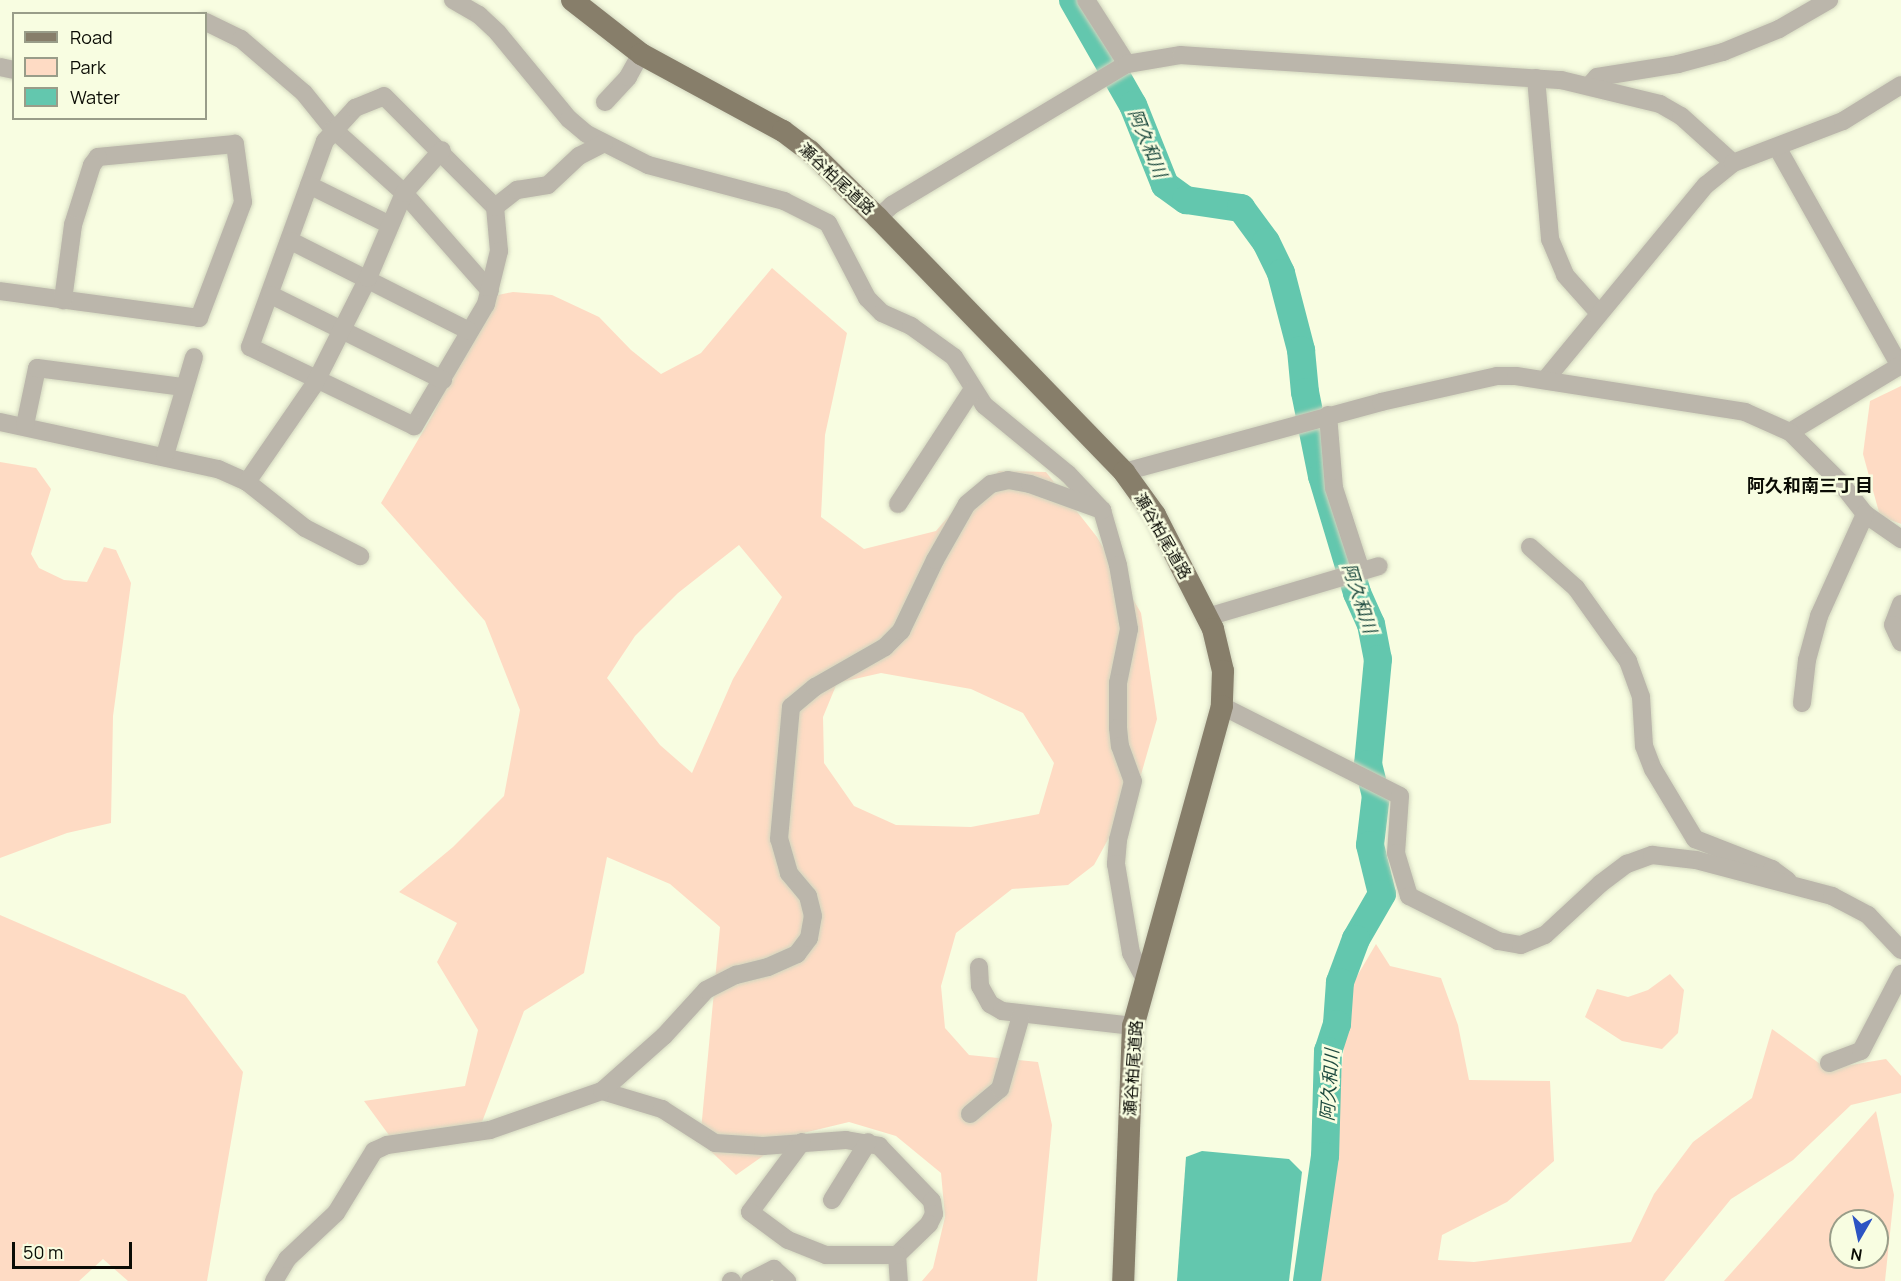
<!DOCTYPE html>
<meta charset="utf-8">
<style>
body{margin:0}
#map{position:relative;width:1901px;height:1281px;overflow:hidden;background:#f8fde1;font-family:Manrope,"Noto Sans JP",sans-serif}
div>[style]{position:absolute}
[style*='--x']{left:calc(var(--x)*1px);top:calc(var(--y)*1px);width:calc(var(--w)*1px);rotate:calc(var(--a)*1deg)}
.green>*{inset:0;background:#fedbc4}
.water>*{inset:0;background:#63c7ae}
.river>*{height:28px;margin:-14px;padding:0 14px;transform-origin:14px;border-radius:14px;background:#63c7ae}
.roads{filter:drop-shadow(0 0 2px #d2d6be) drop-shadow(0 0 2px #d2d6be)}
.minor>*{height:18px;margin:-9px;padding:0 9px;transform-origin:9px;border-radius:9px;background:#bbb6ab}
.major>*{height:22px;margin:-11px;padding:0 11px;transform-origin:11px;border-radius:11px;background:#877e6a}
span{translate:-50% -50%;white-space:nowrap;text-align:center;line-height:1.15;-webkit-text-stroke:5px #f8fde1;paint-order:stroke}
.street-label{font-size:16px;color:#0b0c05}
.water-label{font-size:18px;color:#1d4a3f;font-style:italic}
.neighbourhood-label{font-size:18px;color:#0b0c05;font-weight:700}
.legend{position:absolute;left:12px;top:12px;width:195px;height:108px;box-sizing:border-box;background:#f8fde1;border:2px solid #999d89;margin:0;padding:8px 10px;list-style:none;font-size:18px;color:#0b0c05}
.legend li{display:flex;align-items:center;gap:12px;height:30px}
.legend b{width:30px;border:2px solid #999d89}
.north{position:absolute;left:1829px;top:1209px;width:60px;height:60px;box-sizing:border-box;background:#f8fde1;border:2px solid #999d89;border-radius:50%;rotate:189deg;font-size:16px;font-weight:700;line-height:24px;text-align:center;color:#0b0c05}
.north::after{content:'';display:block;margin:auto;width:21px;height:27px;background:#2c54c3;clip-path:polygon(50% 0,100% 100%,50% 72%,0 100%)}
.scale{position:absolute;left:12px;top:1242px;width:120px;height:27px;box-sizing:border-box;border:3px solid #0b0c05;border-top:0;padding-left:8px;font-size:18px;line-height:21px;white-space:nowrap;color:#0b0c05;-webkit-text-stroke:4px #f8fde1;paint-order:stroke}
</style>
<div id="map">
<div class="green">
<i style="clip-path:polygon(evenodd,772px 268px,847px 333px,825px 435px,821px 517px,864px 549px,936px 531px,960px 503px,999px 471px,1046px 472px,1097px 537px,1141px 613px,1157px 719px,1138px 785px,1094px 865px,1068px 885px,1012px 889px,956px 933px,941px 986px,945px 1028px,969px 1055px,1038px 1062px,1052px 1125px,1037px 1281px,922px 1281px,933px 1268px,945px 1217px,941px 1173px,896px 1136px,849px 1122px,791px 1136px,736px 1175px,700px 1141px,720px 927px,670px 884px,607px 857px,584px 973px,524px 1011px,479px 1130px,447px 1146px,394px 1142px,364px 1101px,465px 1086px,478px 1030px,437px 962px,457px 923px,399px 892px,453px 847px,504px 796px,520px 710px,485px 621px,381px 503px,432px 416px,493px 296px,513px 292px,552px 295px,599px 317px,631px 350px,661px 374px,701px 353px,772px 268px,739px 545px,782px 597px,733px 679px,692px 773px,660px 745px,607px 678px,635px 636px,678px 593px,739px 545px,772px 268px,881px 673px,971px 689px,1023px 713px,1054px 763px,1039px 814px,971px 827px,896px 825px,854px 806px,824px 763px,823px 717px,837px 683px,881px 673px)"></i>
<i style="clip-path:polygon(1901px 386px,1901px 524px,1880px 516px,1863px 454px,1870px 401px)"></i>
<i style="clip-path:polygon(0 462px,36px 468px,51px 489px,31px 554px,39px 568px,64px 580px,87px 582px,104px 547px,116px 550px,131px 583px,113px 716px,111px 823px,67px 833px,0 858px)"></i>
<i style="clip-path:polygon(0 915px,185px 995px,243px 1072px,207px 1281px,128px 1281px,103px 1259px,79px 1281px,0 1281px)"></i>
<i style="clip-path:polygon(1376px 944px,1390px 966px,1441px 978px,1458px 1025px,1469px 1080px,1550px 1081px,1554px 1161px,1507px 1202px,1442px 1235px,1438px 1260px,1474px 1262px,1631px 1242px,1654px 1194px,1693px 1142px,1752px 1098px,1772px 1029px,1827px 1069px,1886px 1059px,1901px 1076px,1901px 1093px,1851px 1105px,1793px 1160px,1731px 1199px,1664px 1281px,1320px 1281px,1350px 988px)"></i>
<i style="clip-path:polygon(1670px 974px,1684px 990px,1678px 1033px,1662px 1049px,1622px 1041px,1585px 1017px,1597px 989px,1628px 997px,1648px 990px)"></i>
<i style="clip-path:polygon(evenodd,1876px 1111px,1894px 1195px,1885px 1281px,1724px 1281px,1876px 1111px,1841px 1221px,1877px 1221px,1877px 1257px,1841px 1257px,1841px 1221px)"></i>
</div>
<div class="water">
<i style="clip-path:polygon(1202px 1151px,1289px 1159px,1302px 1172px,1289px 1281px,1177px 1281px,1186px 1157px)"></i>
</div>
<div class="river">
<i style="--x:1073;--y:0;--w:121;--a:60.3"></i>
<i style="--x:1133;--y:105;--w:86;--a:68.2"></i>
<i style="--x:1165;--y:185;--w:26;--a:36"></i>
<i style="--x:1186;--y:200;--w:56;--a:8.3"></i>
<i style="--x:1241;--y:208;--w:42;--a:53.7"></i>
<i style="--x:1266;--y:242;--w:34;--a:64"></i>
<i style="--x:1281;--y:273;--w:80;--a:75.4"></i>
<i style="--x:1301;--y:350;--w:42;--a:84.6"></i>
<i style="--x:1305;--y:392;--w:86;--a:78.6"></i>
<i style="--x:1322;--y:476;--w:122;--a:73.3"></i>
<i style="--x:1357;--y:593;--w:34;--a:66"></i>
<i style="--x:1371;--y:624;--w:36;--a:79"></i>
<i style="--x:1378;--y:659;--w:105;--a:95.4"></i>
<i style="--x:1368;--y:764;--w:32;--a:76"></i>
<i style="--x:1376;--y:795;--w:50;--a:96.8"></i>
<i style="--x:1370;--y:845;--w:50;--a:76.2"></i>
<i style="--x:1382;--y:894;--w:52;--a:120"></i>
<i style="--x:1356;--y:939;--w:46;--a:110.4"></i>
<i style="--x:1340;--y:982;--w:42;--a:94.1"></i>
<i style="--x:1337;--y:1024;--w:28;--a:108"></i>
<i style="--x:1328;--y:1051;--w:105;--a:91.6"></i>
<i style="--x:1325;--y:1156;--w:126;--a:98.2"></i>
</div>
<div class="roads">
<div class="minor">
<i style="--x:453;--y:0;--w:30;--a:30"></i>
<i style="--x:479;--y:15;--w:26;--a:43"></i>
<i style="--x:498;--y:33;--w:112;--a:50.5"></i>
<i style="--x:569;--y:119;--w:23;--a:40"></i>
<i style="--x:587;--y:134;--w:68;--a:26.9"></i>
<i style="--x:648;--y:165;--w:141;--a:14.8"></i>
<i style="--x:784;--y:201;--w:49;--a:26.6"></i>
<i style="--x:828;--y:223;--w:85;--a:62.5"></i>
<i style="--x:867;--y:298;--w:21;--a:45"></i>
<i style="--x:882;--y:313;--w:32;--a:24"></i>
<i style="--x:911;--y:326;--w:53;--a:35.8"></i>
<i style="--x:954;--y:357;--w:57;--a:58"></i>
<i style="--x:984;--y:405;--w:109;--a:39.4"></i>
<i style="--x:1068;--y:474;--w:50;--a:46.6"></i>
<i style="--x:1102;--y:510;--w:57;--a:73.8"></i>
<i style="--x:1118;--y:565;--w:65;--a:80.2"></i>
<i style="--x:1129;--y:629;--w:55;--a:101.5"></i>
<i style="--x:1118;--y:683;--w:45;--a:90"></i>
<i style="--x:1118;--y:728;--w:18;--a:84"></i>
<i style="--x:1120;--y:746;--w:37;--a:70"></i>
<i style="--x:1133;--y:781;--w:61;--a:104.3"></i>
<i style="--x:1118;--y:840;--w:24;--a:95"></i>
<i style="--x:1116;--y:864;--w:90;--a:80.4"></i>
<i style="--x:1131;--y:953;--w:30;--a:62"></i>
<i style="--x:1086;--y:0;--w:76;--a:57.4"></i>
<i style="--x:206;--y:22;--w:39;--a:26"></i>
<i style="--x:241;--y:39;--w:83;--a:40.6"></i>
<i style="--x:304;--y:93;--w:46;--a:51.1"></i>
<i style="--x:333;--y:129;--w:96;--a:42"></i>
<i style="--x:404;--y:193;--w:130;--a:48.7"></i>
<i style="--x:0;--y:67;--w:14;--a:12"></i>
<i style="--x:1536;--y:78;--w:162;--a:85"></i>
<i style="--x:1550;--y:239;--w:39;--a:67"></i>
<i style="--x:1565;--y:275;--w:50;--a:48.3"></i>
<i style="--x:1589;--y:86;--w:12;--a:-48"></i>
<i style="--x:1597;--y:77;--w:82;--a:-9.1"></i>
<i style="--x:1678;--y:64;--w:47;--a:-14.9"></i>
<i style="--x:1723;--y:52;--w:61;--a:-22.3"></i>
<i style="--x:1779;--y:29;--w:58;--a:-30.1"></i>
<i style="--x:384;--y:96;--w:157;--a:45"></i>
<i style="--x:495;--y:207;--w:44;--a:84.8"></i>
<i style="--x:499;--y:251;--w:55;--a:103.8"></i>
<i style="--x:486;--y:304;--w:142;--a:120.5"></i>
<i style="--x:414;--y:426;--w:182;--a:-154.3"></i>
<i style="--x:250;--y:347;--w:219;--a:-70"></i>
<i style="--x:325;--y:141;--w:45;--a:-47.7"></i>
<i style="--x:355;--y:108;--w:31;--a:-22"></i>
<i style="--x:605;--y:102;--w:34;--a:-47"></i>
<i style="--x:628;--y:77;--w:26;--a:-61"></i>
<i style="--x:1777;--y:147;--w:251;--a:60.7"></i>
<i style="--x:309;--y:185;--w:90;--a:26.3"></i>
<i style="--x:495;--y:207;--w:28;--a:-38"></i>
<i style="--x:517;--y:190;--w:31;--a:-9"></i>
<i style="--x:548;--y:185;--w:42;--a:-43.1"></i>
<i style="--x:579;--y:156;--w:28;--a:-27"></i>
<i style="--x:878;--y:218;--w:19;--a:-43"></i>
<i style="--x:892;--y:205;--w:274;--a:-31"></i>
<i style="--x:1127;--y:64;--w:55;--a:-9.5"></i>
<i style="--x:1181;--y:55;--w:381;--a:3.8"></i>
<i style="--x:1561;--y:80;--w:102;--a:13.6"></i>
<i style="--x:1660;--y:104;--w:24;--a:30"></i>
<i style="--x:1681;--y:116;--w:70;--a:42.1"></i>
<i style="--x:291;--y:241;--w:199;--a:26.8"></i>
<i style="--x:0;--y:291;--w:201;--a:7.7"></i>
<i style="--x:199;--y:318;--w:124;--a:-69.2"></i>
<i style="--x:243;--y:202;--w:59;--a:-97.9"></i>
<i style="--x:235;--y:144;--w:138;--a:174.6"></i>
<i style="--x:98;--y:157;--w:10;--a:127"></i>
<i style="--x:92;--y:165;--w:63;--a:107.6"></i>
<i style="--x:73;--y:225;--w:76;--a:97.6"></i>
<i style="--x:271;--y:295;--w:192;--a:26.3"></i>
<i style="--x:1545;--y:380;--w:253;--a:-50.5"></i>
<i style="--x:1706;--y:185;--w:35;--a:-39"></i>
<i style="--x:1733;--y:163;--w:118;--a:-20.9"></i>
<i style="--x:1843;--y:121;--w:68;--a:-31.8"></i>
<i style="--x:1328;--y:415;--w:73;--a:85.3"></i>
<i style="--x:1334;--y:488;--w:87;--a:72"></i>
<i style="--x:0;--y:422;--w:223;--a:12.2"></i>
<i style="--x:218;--y:469;--w:32;--a:24"></i>
<i style="--x:247;--y:482;--w:74;--a:38.4"></i>
<i style="--x:305;--y:528;--w:62;--a:27"></i>
<i style="--x:25;--y:425;--w:58;--a:-78.1"></i>
<i style="--x:37;--y:368;--w:148;--a:7.4"></i>
<i style="--x:1790;--y:432;--w:130;--a:-31.1"></i>
<i style="--x:165;--y:455;--w:102;--a:-73.5"></i>
<i style="--x:1124;--y:472;--w:266;--a:-15.2"></i>
<i style="--x:1381;--y:402;--w:119;--a:-12.6"></i>
<i style="--x:1497;--y:376;--w:19;--a:0"></i>
<i style="--x:1516;--y:376;--w:232;--a:8.9"></i>
<i style="--x:1745;--y:412;--w:49;--a:24"></i>
<i style="--x:1790;--y:432;--w:71;--a:45"></i>
<i style="--x:1840;--y:482;--w:41;--a:52"></i>
<i style="--x:1865;--y:514;--w:44;--a:34.8"></i>
<i style="--x:247;--y:482;--w:118;--a:-55.4"></i>
<i style="--x:314;--y:385;--w:120;--a:-63.2"></i>
<i style="--x:368;--y:278;--w:92;--a:-67"></i>
<i style="--x:404;--y:193;--w:57;--a:-48.5"></i>
<i style="--x:898;--y:504;--w:137;--a:-56.9"></i>
<i style="--x:1530;--y:547;--w:62;--a:41.7"></i>
<i style="--x:1576;--y:588;--w:90;--a:54.5"></i>
<i style="--x:1628;--y:661;--w:38;--a:70"></i>
<i style="--x:1641;--y:697;--w:49;--a:86.5"></i>
<i style="--x:1644;--y:746;--w:25;--a:69"></i>
<i style="--x:1653;--y:769;--w:82;--a:59"></i>
<i style="--x:1695;--y:839;--w:83;--a:21.3"></i>
<i style="--x:1772;--y:869;--w:19;--a:36"></i>
<i style="--x:1901;--y:604;--w:22;--a:111"></i>
<i style="--x:1893;--y:625;--w:19;--a:65"></i>
<i style="--x:1207;--y:617;--w:179;--a:-16.5"></i>
<i style="--x:1802;--y:703;--w:43;--a:-83.4"></i>
<i style="--x:1807;--y:660;--w:46;--a:-74.7"></i>
<i style="--x:1819;--y:616;--w:112;--a:-65.7"></i>
<i style="--x:1222;--y:706;--w:199;--a:26.8"></i>
<i style="--x:1400;--y:796;--w:57;--a:94"></i>
<i style="--x:1396;--y:853;--w:45;--a:73.2"></i>
<i style="--x:1409;--y:896;--w:100;--a:26.8"></i>
<i style="--x:1498;--y:941;--w:23;--a:10"></i>
<i style="--x:1521;--y:945;--w:26;--a:-23"></i>
<i style="--x:1545;--y:935;--w:75;--a:-42.8"></i>
<i style="--x:1600;--y:884;--w:34;--a:-37"></i>
<i style="--x:1627;--y:864;--w:27;--a:-20"></i>
<i style="--x:1652;--y:855;--w:44;--a:6.5"></i>
<i style="--x:1696;--y:860;--w:141;--a:14.8"></i>
<i style="--x:1832;--y:896;--w:41;--a:27.8"></i>
<i style="--x:1868;--y:915;--w:48;--a:46.7"></i>
<i style="--x:979;--y:967;--w:19;--a:87"></i>
<i style="--x:980;--y:986;--w:21;--a:61"></i>
<i style="--x:990;--y:1004;--w:14;--a:30"></i>
<i style="--x:1002;--y:1011;--w:132;--a:6.5"></i>
<i style="--x:1829;--y:1063;--w:34;--a:-21"></i>
<i style="--x:1861;--y:1051;--w:87;--a:-62.5"></i>
<i style="--x:602;--y:1091;--w:63;--a:16.7"></i>
<i style="--x:662;--y:1109;--w:63;--a:32.7"></i>
<i style="--x:715;--y:1143;--w:48;--a:3.6"></i>
<i style="--x:763;--y:1146;--w:83;--a:-4.1"></i>
<i style="--x:846;--y:1140;--w:34;--a:10"></i>
<i style="--x:879;--y:1146;--w:76;--a:46.1"></i>
<i style="--x:932;--y:1201;--w:13;--a:81"></i>
<i style="--x:934;--y:1214;--w:11;--a:117"></i>
<i style="--x:929;--y:1224;--w:45;--a:135.9"></i>
<i style="--x:897;--y:1255;--w:26;--a:86"></i>
<i style="--x:970;--y:1114;--w:39;--a:-40"></i>
<i style="--x:1000;--y:1089;--w:76;--a:-74"></i>
<i style="--x:802;--y:1142;--w:87;--a:126.6"></i>
<i style="--x:750;--y:1212;--w:47;--a:36.4"></i>
<i style="--x:788;--y:1240;--w:41;--a:21.5"></i>
<i style="--x:826;--y:1255;--w:71;--a:0"></i>
<i style="--x:832;--y:1200;--w:68;--a:-58.2"></i>
<i style="--x:274;--y:1281;--w:26;--a:-59"></i>
<i style="--x:287;--y:1259;--w:67;--a:-43.2"></i>
<i style="--x:336;--y:1213;--w:73;--a:-58.5"></i>
<i style="--x:374;--y:1151;--w:14;--a:-25"></i>
<i style="--x:387;--y:1145;--w:104;--a:-8.3"></i>
<i style="--x:490;--y:1130;--w:119;--a:-19.2"></i>
<i style="--x:602;--y:1091;--w:83;--a:-41.6"></i>
<i style="--x:664;--y:1036;--w:62;--a:-47.6"></i>
<i style="--x:706;--y:990;--w:34;--a:-27"></i>
<i style="--x:736;--y:975;--w:33;--a:-14"></i>
<i style="--x:768;--y:967;--w:32;--a:-24"></i>
<i style="--x:797;--y:954;--w:20;--a:-53"></i>
<i style="--x:809;--y:938;--w:22;--a:-80"></i>
<i style="--x:813;--y:916;--w:21;--a:-104"></i>
<i style="--x:808;--y:896;--w:30;--a:-130"></i>
<i style="--x:789;--y:873;--w:35;--a:-106"></i>
<i style="--x:779;--y:839;--w:133;--a:-84.8"></i>
<i style="--x:791;--y:707;--w:31;--a:-40"></i>
<i style="--x:815;--y:687;--w:81;--a:-29.7"></i>
<i style="--x:885;--y:647;--w:23;--a:-45"></i>
<i style="--x:901;--y:631;--w:79;--a:-64.4"></i>
<i style="--x:935;--y:560;--w:64;--a:-60.3"></i>
<i style="--x:967;--y:504;--w:31;--a:-40"></i>
<i style="--x:991;--y:484;--w:17;--a:-13"></i>
<i style="--x:1008;--y:480;--w:22;--a:10"></i>
<i style="--x:1030;--y:484;--w:77;--a:19.9"></i>
<i style="--x:731;--y:1281;--w:1;--a:0"></i>
<i style="--x:750;--y:1281;--w:27;--a:-27"></i>
<i style="--x:774;--y:1269;--w:18;--a:43"></i>
</div>
<div class="major">
<i style="--x:572;--y:0;--w:88;--a:38"></i>
<i style="--x:641;--y:54;--w:162;--a:28.5"></i>
<i style="--x:783;--y:131;--w:34;--a:37"></i>
<i style="--x:810;--y:151;--w:95;--a:44.6"></i>
<i style="--x:878;--y:218;--w:354;--a:45.9"></i>
<i style="--x:1124;--y:472;--w:53;--a:54.2"></i>
<i style="--x:1155;--y:515;--w:128;--a:63"></i>
<i style="--x:1213;--y:629;--w:43;--a:76.6"></i>
<i style="--x:1223;--y:671;--w:35;--a:92"></i>
<i style="--x:1222;--y:706;--w:332;--a:105.5"></i>
<i style="--x:1133;--y:1026;--w:255;--a:92.2"></i>
</div>
</div>
<div class="street-label">
<span style="left:837px;top:179px;rotate:43deg">瀬谷柏尾道路</span>
<span style="left:1163px;top:536px;rotate:60deg">瀬谷柏尾道路</span>
<span style="left:1133px;top:1068px;rotate:-86deg">瀬谷柏尾道路</span>
</div>
<div class="water-label">
<span style="left:1148px;top:143px;rotate:68deg">阿久和川</span>
<span style="left:1360px;top:598px;rotate:72deg">阿久和川</span>
<span style="left:1329px;top:1085px;rotate:-86deg">阿久和川</span>
</div>
<div class="neighbourhood-label">
<span style="left:1810px;top:485px">阿久和南三丁目</span>
</div>
<ul class="legend">
<li><b style="height:8px;background:#877e6a"></b>Road</li>
<li><b style="height:16px;background:#fedbc4"></b>Park</li>
<li><b style="height:16px;background:#63c7ae"></b>Water</li>
</ul>
<div class="north">N</div>
<div class="scale">50 m</div>
</div>
